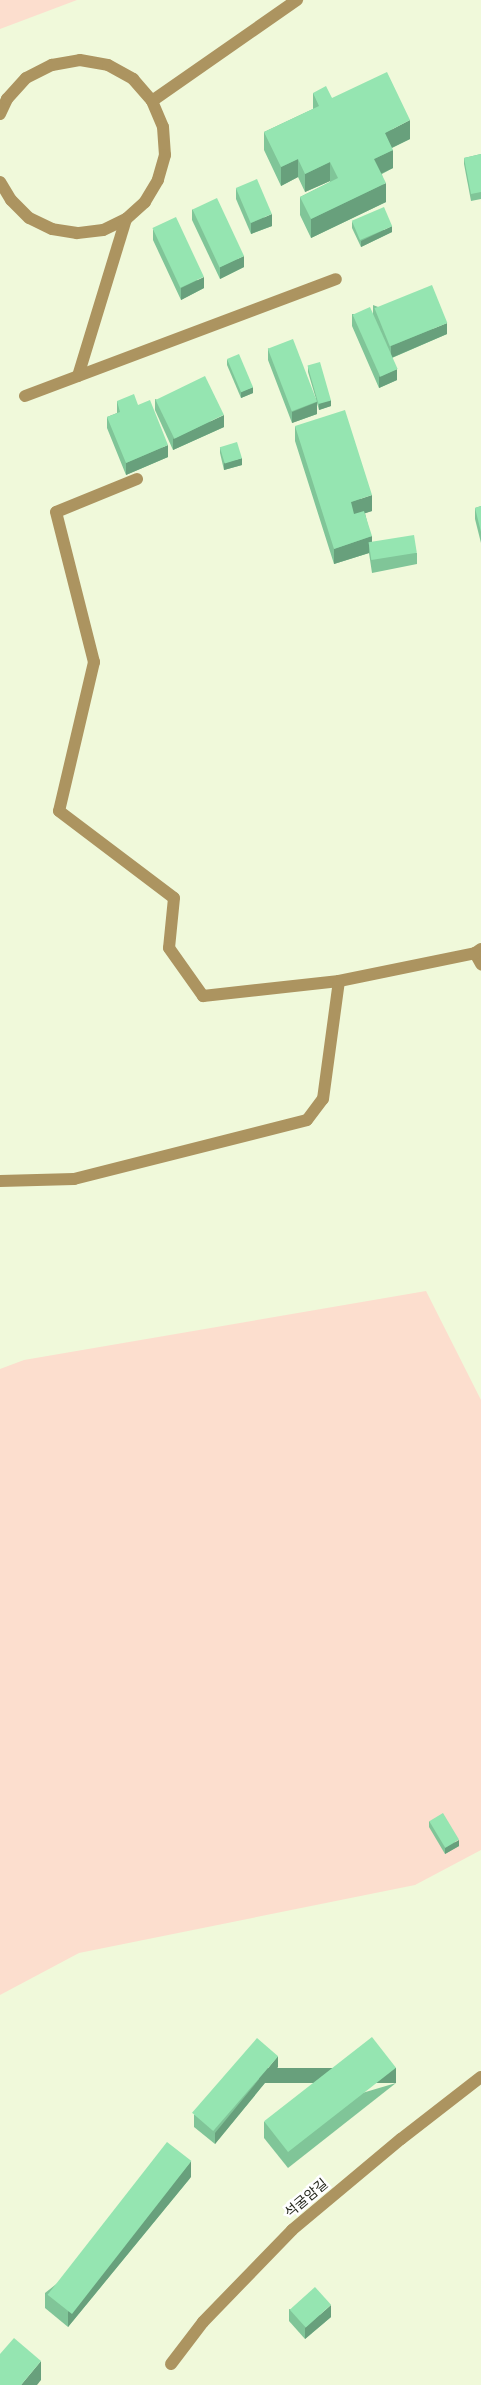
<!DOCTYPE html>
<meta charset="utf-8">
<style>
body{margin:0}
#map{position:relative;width:481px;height:2385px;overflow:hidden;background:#f0f9da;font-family:Cabin,"Noto Sans KR",sans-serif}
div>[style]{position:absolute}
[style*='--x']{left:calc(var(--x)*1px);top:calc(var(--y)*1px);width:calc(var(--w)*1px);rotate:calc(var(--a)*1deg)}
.green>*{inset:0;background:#fcdece}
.service>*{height:12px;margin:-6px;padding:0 6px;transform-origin:6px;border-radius:6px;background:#ac9460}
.minor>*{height:12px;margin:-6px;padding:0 6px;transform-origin:6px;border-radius:6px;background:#ac9460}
.wall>*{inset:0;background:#80c598}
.shaded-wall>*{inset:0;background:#68a07c;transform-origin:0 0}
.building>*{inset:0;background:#95e5b1;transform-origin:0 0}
span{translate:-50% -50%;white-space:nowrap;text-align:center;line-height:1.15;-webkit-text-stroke:5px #fff;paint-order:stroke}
.street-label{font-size:14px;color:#272a1f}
</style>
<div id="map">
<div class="green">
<i style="clip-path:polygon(0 0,77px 0,0 29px)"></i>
<i style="clip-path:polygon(426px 1291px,481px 1400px,481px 1850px,415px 1885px,79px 1953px,0 1995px,0 1369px,24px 1360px)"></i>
</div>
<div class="service">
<i style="--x:152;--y:101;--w:177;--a:-34.9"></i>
<i style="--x:0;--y:114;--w:17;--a:-65"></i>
<i style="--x:7;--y:99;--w:28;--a:-48"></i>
<i style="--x:26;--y:78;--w:29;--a:-27"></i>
<i style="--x:52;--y:65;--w:28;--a:-10"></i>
<i style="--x:80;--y:60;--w:28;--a:10"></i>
<i style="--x:108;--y:65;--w:29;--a:29"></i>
<i style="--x:133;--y:79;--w:29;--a:49"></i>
<i style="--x:152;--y:101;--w:28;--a:67"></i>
<i style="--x:163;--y:127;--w:28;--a:86"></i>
<i style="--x:165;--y:155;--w:26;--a:106"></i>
<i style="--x:158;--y:180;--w:26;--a:121"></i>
<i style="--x:145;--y:202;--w:25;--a:138"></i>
<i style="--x:126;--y:219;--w:25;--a:154"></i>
<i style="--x:103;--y:230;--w:26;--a:173"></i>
<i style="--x:77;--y:233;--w:25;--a:-171"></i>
<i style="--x:52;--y:229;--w:25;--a:-154"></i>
<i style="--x:29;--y:218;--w:25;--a:-135"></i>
<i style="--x:11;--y:200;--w:21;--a:-121"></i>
<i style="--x:78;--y:376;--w:164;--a:-73"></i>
<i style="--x:25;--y:396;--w:332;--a:-20.6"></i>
</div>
<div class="minor">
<i style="--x:137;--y:479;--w:87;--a:157.8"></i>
<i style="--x:56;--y:512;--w:155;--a:75.8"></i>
<i style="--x:94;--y:662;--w:153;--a:103.2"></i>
<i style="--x:59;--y:811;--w:144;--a:37.1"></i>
<i style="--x:174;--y:898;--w:50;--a:95.7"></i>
<i style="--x:169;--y:948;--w:59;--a:54.7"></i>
<i style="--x:203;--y:996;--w:137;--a:-6.3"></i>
<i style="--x:481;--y:949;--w:7;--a:146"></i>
<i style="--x:475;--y:953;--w:13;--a:61"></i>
<i style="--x:0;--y:1181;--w:74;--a:-1.5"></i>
<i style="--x:74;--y:1179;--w:240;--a:-14.2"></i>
<i style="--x:307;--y:1120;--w:26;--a:-53"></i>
<i style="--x:323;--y:1099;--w:119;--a:-82.3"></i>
<i style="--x:339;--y:981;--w:139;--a:-11.6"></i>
<i style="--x:171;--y:2364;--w:53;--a:-52.7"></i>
<i style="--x:203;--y:2322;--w:128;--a:-45.9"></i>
<i style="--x:292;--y:2230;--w:142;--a:-39.9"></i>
<i style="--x:401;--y:2139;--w:101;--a:-37.8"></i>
</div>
<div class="wall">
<i style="clip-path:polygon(313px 93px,332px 98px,410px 139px,392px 148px,393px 168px,382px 174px,386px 202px,311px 238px,300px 215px,300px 197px,330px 182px,330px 181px,305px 192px,298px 177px,281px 186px,264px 150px,264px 132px,313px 109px)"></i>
<i style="clip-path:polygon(481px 154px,481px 199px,471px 201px,464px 164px,464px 158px)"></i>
<i style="clip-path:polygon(236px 188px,272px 226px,251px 234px,236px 199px)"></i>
<i style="clip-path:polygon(192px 209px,244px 267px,220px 279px,192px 220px)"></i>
<i style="clip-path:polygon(352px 222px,392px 232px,361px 247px,352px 228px)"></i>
<i style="clip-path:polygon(153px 229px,204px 288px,181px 300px,153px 240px)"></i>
<i style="clip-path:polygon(373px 305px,447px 334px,392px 358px,397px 380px,379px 388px,352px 326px,352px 314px,373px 314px)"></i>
<i style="clip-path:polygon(268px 348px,316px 399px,308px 372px,308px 366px,331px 406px,319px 410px,317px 403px,317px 414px,292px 423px,268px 360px)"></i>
<i style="clip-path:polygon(227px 359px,253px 393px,241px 398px,227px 365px)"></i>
<i style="clip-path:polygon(155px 399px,224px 427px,173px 450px,155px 410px)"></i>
<i style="clip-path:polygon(117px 401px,138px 405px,168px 457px,126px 475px,107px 428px,107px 417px,117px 413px)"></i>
<i style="clip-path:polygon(295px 426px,372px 511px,365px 513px,372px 542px,417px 553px,417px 564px,372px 573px,369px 553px,334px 564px,295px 441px)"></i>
<i style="clip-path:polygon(220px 447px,242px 465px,224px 470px,220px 453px)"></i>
<i style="clip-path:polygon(481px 506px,481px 543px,475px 519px,475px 508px)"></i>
<i style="clip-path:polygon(429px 1821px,459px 1846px,445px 1854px,429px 1827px)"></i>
<i style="clip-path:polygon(278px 2067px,215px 2144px,194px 2127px,194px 2115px)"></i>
<i style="clip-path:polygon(396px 2083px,288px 2168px,264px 2138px,264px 2122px)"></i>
<i style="clip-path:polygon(191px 2177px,68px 2327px,45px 2308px,45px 2293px)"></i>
<i style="clip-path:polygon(289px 2309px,331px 2317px,305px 2339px,289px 2321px)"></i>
</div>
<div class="shaded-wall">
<i style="clip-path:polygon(410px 120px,410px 139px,385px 151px,385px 133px)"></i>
<i style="clip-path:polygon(393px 150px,393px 168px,374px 177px,374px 159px)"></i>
<i style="clip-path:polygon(298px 159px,298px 177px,281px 186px,281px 167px)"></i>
<i style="clip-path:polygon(330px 162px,330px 181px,305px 192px,305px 174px)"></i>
<i style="clip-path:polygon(386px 183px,386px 202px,311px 238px,311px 219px)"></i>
<i style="clip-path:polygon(272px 214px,272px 226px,251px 234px,251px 223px)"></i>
<i style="clip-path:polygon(392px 226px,392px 232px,361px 247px,361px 241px)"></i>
<i style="clip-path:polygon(244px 256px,244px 267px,220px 279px,220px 267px)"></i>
<i style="clip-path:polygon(204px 277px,204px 288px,181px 300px,181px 288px)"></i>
<i style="clip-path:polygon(447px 323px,447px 334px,391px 358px,391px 346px)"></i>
<i style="clip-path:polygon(397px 369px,397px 380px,379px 388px,379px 377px)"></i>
<i style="clip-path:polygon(253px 387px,253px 393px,241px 398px,241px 392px)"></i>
<i style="clip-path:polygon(331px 400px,331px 406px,319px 410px,319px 403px)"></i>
<i style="clip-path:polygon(317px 402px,317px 414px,292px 423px,292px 412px)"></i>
<i style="clip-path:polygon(224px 415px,224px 427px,173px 450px,173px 439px)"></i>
<i style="clip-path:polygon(168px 445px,168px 457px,126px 475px,126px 463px)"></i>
<i style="clip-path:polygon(242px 458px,242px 465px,224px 470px,224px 463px)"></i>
<i style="clip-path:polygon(372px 495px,372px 511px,351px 518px,351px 502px)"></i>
<i style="clip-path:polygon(372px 536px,372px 552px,369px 543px,369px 553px,334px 564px,334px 549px)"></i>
<i style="clip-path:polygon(459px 1840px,459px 1846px,445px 1854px,445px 1848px)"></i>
<i style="clip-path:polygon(278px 2056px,278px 2067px,215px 2144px,215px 2133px)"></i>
<i style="left:396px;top:2068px;width:15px;height:137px;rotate:90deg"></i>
<i style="clip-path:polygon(191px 2161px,191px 2177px,68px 2327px,68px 2312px)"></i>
<i style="clip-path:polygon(331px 2305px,331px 2317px,305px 2339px,305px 2328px)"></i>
<i style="clip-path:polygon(41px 2361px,41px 2380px,37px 2385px,21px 2385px)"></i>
</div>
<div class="building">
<i style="clip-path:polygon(387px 72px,410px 120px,385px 133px,393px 150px,374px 159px,386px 183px,311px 219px,300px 197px,338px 178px,330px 162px,305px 174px,298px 159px,281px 167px,264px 132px,319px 106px,313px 93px,326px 86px,332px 98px)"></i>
<i style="clip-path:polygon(481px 154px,481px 192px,471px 194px,464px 158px)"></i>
<i style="left:257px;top:179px;width:38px;height:23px;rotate:67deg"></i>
<i style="left:217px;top:198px;width:64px;height:27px;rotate:65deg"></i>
<i style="left:384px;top:207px;width:21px;height:35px;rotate:67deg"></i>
<i style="left:176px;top:217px;width:66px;height:26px;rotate:65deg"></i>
<i style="left:432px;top:285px;width:41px;height:62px;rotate:68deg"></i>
<i style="left:370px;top:307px;width:68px;height:19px;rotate:66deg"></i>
<i style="left:293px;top:339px;width:67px;height:27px;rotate:69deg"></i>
<i style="left:239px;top:354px;width:36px;height:13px;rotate:67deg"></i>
<i style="left:320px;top:362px;width:40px;height:13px;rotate:74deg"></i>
<i style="left:205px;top:376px;width:43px;height:55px;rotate:64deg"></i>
<i style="clip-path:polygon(134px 394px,138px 405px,150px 400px,168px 445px,126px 463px,107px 417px,120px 412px,117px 401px)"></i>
<i style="clip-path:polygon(345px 410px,372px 495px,351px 502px,354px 514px,364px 511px,372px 536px,334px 549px,295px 426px)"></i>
<i style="left:237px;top:442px;width:17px;height:18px;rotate:73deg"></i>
<i style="clip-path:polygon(481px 506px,481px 532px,475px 508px)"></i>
<i style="left:414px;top:535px;width:18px;height:46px;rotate:81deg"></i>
<i style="left:443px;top:1813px;width:31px;height:16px;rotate:59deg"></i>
<i style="left:372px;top:2037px;width:39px;height:137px;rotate:52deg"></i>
<i style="left:257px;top:2038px;width:28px;height:99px;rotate:41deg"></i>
<i style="left:167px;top:2142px;width:31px;height:194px;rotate:38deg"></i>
<i style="left:315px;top:2287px;width:24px;height:34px;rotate:48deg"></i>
<i style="clip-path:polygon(14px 2338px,41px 2361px,21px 2385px,0 2385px,0 2354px)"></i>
</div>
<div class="street-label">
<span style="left:306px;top:2198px;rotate:-40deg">석굴암길</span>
</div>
</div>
